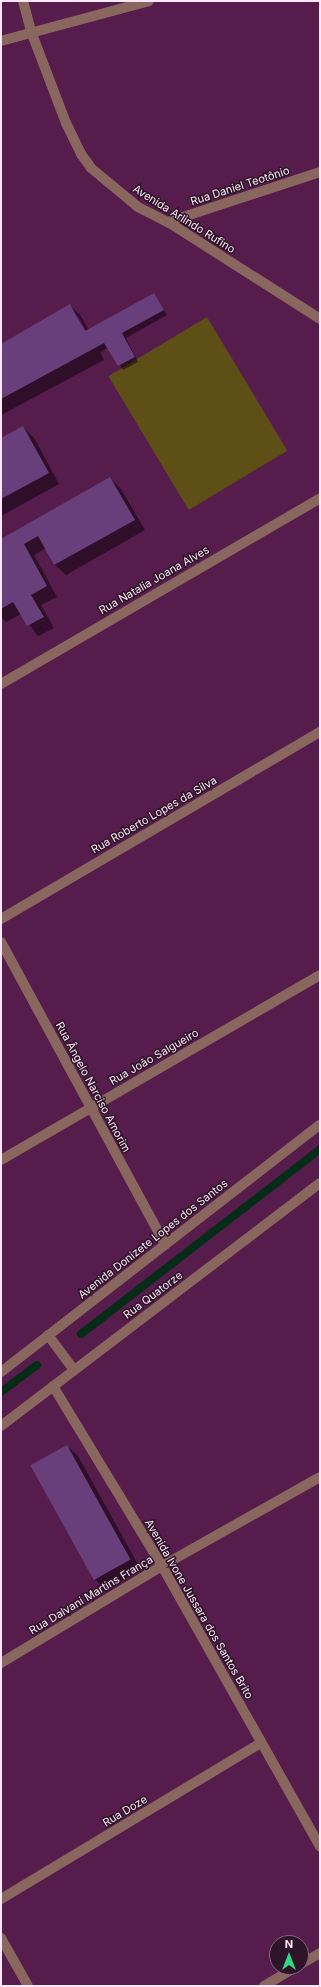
<!DOCTYPE html>
<meta charset="utf-8">
<style>
body{margin:0}
#map{position:relative;width:321px;height:1987px;overflow:hidden;background:#561c4c;font-family:Inter,sans-serif}
div>[style]{position:absolute}
[style*='--x']{left:calc(var(--x)*1px);top:calc(var(--y)*1px);width:calc(var(--w)*1px);rotate:calc(var(--a)*1deg)}
.green>*{inset:0;background:#5d4f16;transform-origin:0 0}
.shadow>*{inset:0;background:#0007}
.stream>*{height:8px;margin:-4px;padding:0 4px;transform-origin:4px;border-radius:4px;background:#052c17}
.building>*{inset:0;background:#693f7b;transform-origin:0 0}
.minor>*{height:10px;margin:-5px;padding:0 5px;transform-origin:5px;border-radius:5px;background:#8a675e}
.tertiary>*{height:10px;margin:-5px;padding:0 5px;transform-origin:5px;border-radius:5px;background:#8a675e}
span{translate:-50% -50%;white-space:nowrap;text-align:center;line-height:1.15;-webkit-text-stroke:3px #2d1428;paint-order:stroke}
.street-label{font-size:11px;color:#fde7f8}
.frame{position:absolute;inset:0;border:2px solid #fde7f8;pointer-events:none}
.north{position:absolute;left:269px;top:1935px;width:40px;height:40px;box-sizing:border-box;background:#2d1428;border:1px solid #80687b;border-radius:50%;rotate:0deg;font-size:11px;font-weight:700;line-height:16px;text-align:center;color:#fde7f8}
.north::after{content:'';display:block;margin:auto;width:14px;height:18px;background:#30d882;clip-path:polygon(50% 0,100% 100%,50% 72%,0 100%)}
</style>
<div id="map">
<div class="green">
<i style="left:207px;top:317px;width:156px;height:115px;rotate:59deg"></i>
</div>
<div class="shadow">
<i style="clip-path:polygon(evenodd,153px 295px,167px 315px,126px 338px,138px 362px,123px 370px,108px 348px,100px 352px,104px 360px,1px 415px,1px 345px,70px 305px,81px 316px,89px 331px,153px 295px,76px 313px,87px 332px,84px 332px,76px 313px)"></i>
<i style="clip-path:polygon(23px 427px,34px 438px,59px 484px,1px 516px,1px 439px)"></i>
<i style="clip-path:polygon(110px 478px,121px 489px,145px 530px,66px 575px,55px 565px,46px 548px,34px 555px,57px 597px,41px 605px,54px 628px,38px 636px,21px 614px,6px 622px,1px 617px,1px 540px)"></i>
<i style="clip-path:polygon(67px 1446px,78px 1456px,141px 1570px,106px 1590px,95px 1579px,31px 1465px)"></i>
</div>
<div class="stream">
<i style="--x:81;--y:1334;--w:302;--a:-37.7"></i>
<i style="--x:1;--y:1392;--w:45;--a:-36.9"></i>
</div>
<div class="building">
<i style="clip-path:polygon(154px 293px,164px 310px,122px 333px,135px 357px,118px 366px,104px 343px,1px 399px,1px 344px,70px 304px,85px 331px)"></i>
<i style="clip-path:polygon(23px 426px,49px 473px,1px 499px,1px 438px)"></i>
<i style="clip-path:polygon(110px 477px,135px 520px,54px 565px,38px 536px,24px 544px,47px 586px,31px 595px,44px 617px,27px 626px,13px 602px,1px 609px,1px 539px)"></i>
<i style="left:67px;top:1445px;width:131px;height:42px;rotate:61deg"></i>
</div>
<div class="minor">
<i style="--x:1;--y:41;--w:153;--a:-15.1"></i>
<i style="--x:168;--y:222;--w:160;--a:-18.2"></i>
<i style="--x:1;--y:684;--w:369;--a:-30.2"></i>
<i style="--x:1;--y:919;--w:370;--a:-30.4"></i>
<i style="--x:1;--y:942;--w:344;--a:61.5"></i>
<i style="--x:1;--y:1160;--w:369;--a:-30.1"></i>
<i style="--x:48;--y:1335;--w:44;--a:53.4"></i>
<i style="--x:1;--y:1372;--w:403;--a:-37.8"></i>
<i style="--x:53;--y:1386;--w:210;--a:58.8"></i>
<i style="--x:162;--y:1566;--w:322;--a:60.6"></i>
<i style="--x:1;--y:1663;--w:188;--a:-31.1"></i>
<i style="--x:162;--y:1566;--w:181;--a:-29.4"></i>
<i style="--x:1;--y:1899;--w:303;--a:-31"></i>
<i style="--x:1;--y:1938;--w:55;--a:60.6"></i>
<i style="--x:301;--y:1964;--w:22;--a:-30"></i>
<i style="--x:264;--y:1986;--w:37;--a:-31"></i>
</div>
<div class="tertiary">
<i style="--x:23;--y:1;--w:34;--a:75"></i>
<i style="--x:32;--y:34;--w:95;--a:69.1"></i>
<i style="--x:66;--y:123;--w:34;--a:64"></i>
<i style="--x:81;--y:154;--w:17;--a:54"></i>
<i style="--x:91;--y:168;--w:61;--a:39.7"></i>
<i style="--x:138;--y:207;--w:34;--a:27"></i>
<i style="--x:168;--y:222;--w:180;--a:32.5"></i>
<i style="--x:1;--y:1426;--w:401;--a:-37.3"></i>
</div>
<div class="street-label">
<span style="left:240px;top:186px;rotate:-18deg">Rua Daniel Teotônio</span>
<span style="left:184px;top:219px;rotate:32deg">Avenida Arlindo Rufino</span>
<span style="left:154px;top:580px;rotate:-30deg">Rua Natalia Joana Alves</span>
<span style="left:154px;top:815px;rotate:-30deg">Rua Roberto Lopes da Silva</span>
<span style="left:154px;top:1057px;rotate:-30deg">Rua João Salgueiro</span>
<span style="left:93px;top:1087px;rotate:62deg">Rua Ângelo Narciso Amorim</span>
<span style="left:153px;top:1239px;rotate:-38deg">Avenida Donizete Lopes dos Santos</span>
<span style="left:153px;top:1295px;rotate:-37deg">Rua Quatorze</span>
<span style="left:91px;top:1595px;rotate:-31deg">Rua Dalvani Martins França</span>
<span style="left:199px;top:1609px;rotate:60deg">Avenida Ivone Jussara dos Santos Brito</span>
<span style="left:125px;top:1811px;rotate:-31deg">Rua Doze</span>
</div>
<div class="frame"></div>
<div class="north">N</div>
</div>
